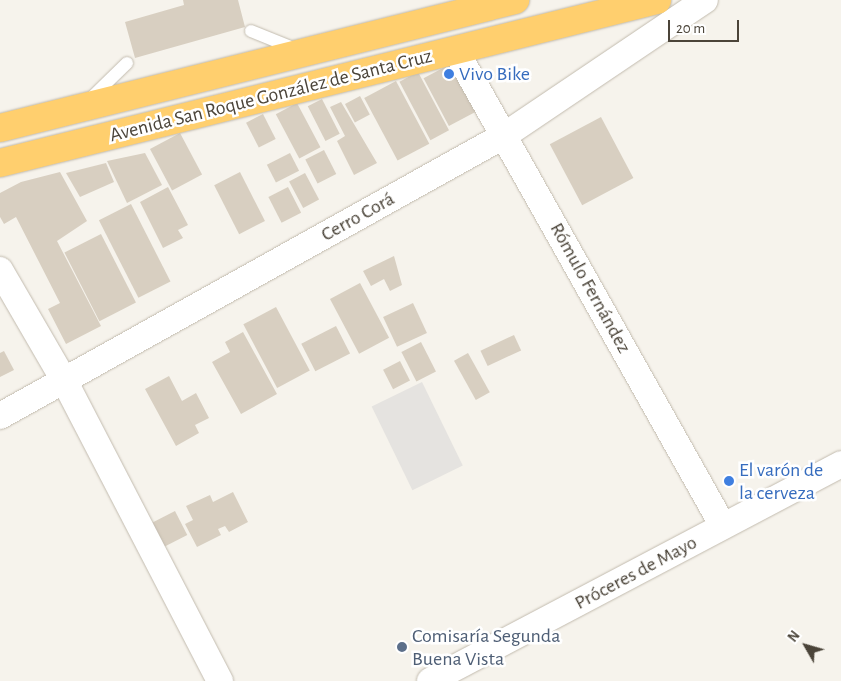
<!DOCTYPE html>
<meta charset="utf-8">
<style>
body{margin:0}
#map{position:relative;width:841px;height:681px;overflow:hidden;background:#f6f3ec;font-family:"Alegreya Sans",sans-serif}
div>[style]{position:absolute}
[style*='--x']{left:calc(var(--x)*1px);top:calc(var(--y)*1px);width:calc(var(--w)*1px);rotate:calc(var(--a)*1deg)}
.parking>*{inset:0;background:#e5e3e0;transform-origin:0 0}
.building>*{inset:0;background:#d8cfc1;transform-origin:0 0}
.roads{filter:drop-shadow(0 0 1px #c2bbae) drop-shadow(0 0 1px #c2bbae)}
.lane>*{height:12px;margin:-6px;padding:0 6px;transform-origin:6px;border-radius:6px;background:#fff}
.street>*{height:26px;margin:-13px;padding:0 13px;transform-origin:13px;border-radius:13px;background:#fff}
.highway>*{height:28px;margin:-14px;padding:0 14px;transform-origin:14px;border-radius:14px;background:#ffcf6e}
.dots>*{width:14px;height:14px;translate:-50% -50%;box-sizing:border-box;border:2px solid #fff;border-radius:50%}
span{translate:-50% -50%;white-space:nowrap;text-align:center;line-height:1.15;-webkit-text-stroke:5px #fff;paint-order:stroke}
.shop-label{font-size:20px;color:#366cbe}
.left{translate:0 -50%;text-align:left}
.street-label{font-size:20px;color:#4b4439}
.service-label{font-size:20px;color:#4e5e75}
.north{position:absolute;left:781px;top:621px;width:50px;height:50px;-webkit-text-stroke:4px #fff;paint-order:stroke;rotate:308deg;font-size:14px;font-weight:700;line-height:20px;text-align:center;color:#4b4439}
.north::after{content:'';display:block;margin:auto;width:18px;height:22px;background:#4b4439;clip-path:polygon(50% 0,100% 100%,50% 72%,0 100%)}
.scale{position:absolute;left:668px;top:20px;width:71px;height:22px;box-sizing:border-box;border:2px solid #4b4439;border-top:0;padding-left:6px;font-size:15px;line-height:18px;white-space:nowrap;color:#4b4439;-webkit-text-stroke:4px #fff;paint-order:stroke}
</style>
<div id="map">
<div class="parking">
<i style="left:422px;top:382px;width:93px;height:56px;rotate:64deg"></i>
</div>
<div class="building">
<i style="clip-path:polygon(183px 0,238px 0,245px 27px,135px 58px,125px 22px,184px 5px)"></i>
<i style="left:458px;top:60px;width:54px;height:39px;rotate:62deg"></i>
<i style="left:418px;top:72px;width:66px;height:21px;rotate:62deg"></i>
<i style="left:396px;top:81px;width:71px;height:36px;rotate:62deg"></i>
<i style="left:360px;top:96px;width:21px;height:17px;rotate:62deg"></i>
<i style="left:322px;top:99px;width:39px;height:16px;rotate:63deg"></i>
<i style="clip-path:polygon(341px 102px,377px 163px,354px 175px,337px 141px,345px 136px,330px 107px)"></i>
<i style="left:297px;top:103px;width:50px;height:24px;rotate:62deg"></i>
<i style="left:263px;top:114px;width:28px;height:19px;rotate:63deg"></i>
<i style="left:601px;top:117px;width:69px;height:58px;rotate:62deg"></i>
<i style="left:180px;top:133px;width:47px;height:34px;rotate:62deg"></i>
<i style="left:324px;top:150px;width:27px;height:21px;rotate:63deg"></i>
<i style="clip-path:polygon(145px 153px,162px 185px,127px 203px,107px 161px)"></i>
<i style="left:290px;top:153px;width:20px;height:26px;rotate:63deg"></i>
<i style="clip-path:polygon(106px 163px,114px 182px,80px 197px,66px 173px)"></i>
<i style="clip-path:polygon(60px 172px,87px 221px,57px 241px,101px 326px,66px 344px,48px 309px,60px 303px,16px 217px,4px 224px,0 217px,0 193px,21px 182px)"></i>
<i style="left:240px;top:172px;width:55px;height:29px;rotate:63deg"></i>
<i style="left:305px;top:173px;width:30px;height:18px;rotate:62deg"></i>
<i style="clip-path:polygon(168px 187px,188px 225px,178px 230px,183px 238px,163px 248px,140px 202px)"></i>
<i style="left:288px;top:187px;width:29px;height:22px;rotate:63deg"></i>
<i style="left:131px;top:204px;width:87px;height:36px;rotate:63deg"></i>
<i style="left:101px;top:234px;width:77px;height:41px;rotate:63deg"></i>
<i style="clip-path:polygon(394px 256px,402px 285px,390px 291px,384px 279px,371px 286px,363px 271px)"></i>
<i style="left:360px;top:283px;width:62px;height:34px;rotate:62deg"></i>
<i style="left:413px;top:303px;width:33px;height:33px;rotate:65deg"></i>
<i style="left:276px;top:307px;width:72px;height:37px;rotate:62deg"></i>
<i style="left:336px;top:326px;width:31px;height:39px;rotate:63deg"></i>
<i style="clip-path:polygon(243px 332px,277px 394px,241px 414px,212px 362px,230px 352px,225px 342px)"></i>
<i style="left:514px;top:335px;width:17px;height:37px;rotate:65deg"></i>
<i style="left:421px;top:342px;width:33px;height:22px;rotate:63deg"></i>
<i style="clip-path:polygon(4px 351px,14px 370px,0 377px,0 353px)"></i>
<i style="left:468px;top:353px;width:45px;height:16px;rotate:61deg"></i>
<i style="left:400px;top:361px;width:22px;height:19px;rotate:63deg"></i>
<i style="clip-path:polygon(169px 376px,182px 401px,196px 393px,209px 418px,195px 425px,199px 433px,176px 446px,145px 389px)"></i>
<i style="clip-path:polygon(233px 492px,248px 522px,229px 532px,225px 526px,218px 529px,221px 535px,197px 547px,185px 524px,193px 520px,186px 506px,210px 495px,213px 502px)"></i>
<i style="left:175px;top:511px;width:27px;height:34px;rotate:63deg"></i>
</div>
<div class="roads">
<div class="lane">
<i style="--x:251;--y:31;--w:51;--a:22"></i>
<i style="--x:89;--y:100;--w:53;--a:-44.2"></i>
</div>
<div class="street">
<i style="--x:456;--y:51;--w:545;--a:60.66"></i>
<i style="--x:0;--y:270;--w:129;--a:59.9"></i>
<i style="--x:65;--y:382;--w:337;--a:62.6"></i>
<i style="--x:0;--y:416;--w:578;--a:-29.09"></i>
<i style="--x:505;--y:135;--w:241;--a:-34"></i>
<i style="--x:430;--y:681;--w:465;--a:-27.8"></i>
</div>
<div class="highway">
<i style="--x:0;--y:128;--w:531;--a:-13.96"></i>
<i style="--x:0;--y:163;--w:677;--a:-13.93"></i>
</div>
</div>
<div class="dots">
<i style="left:449px;top:74px;background:#3f7fe0"></i>
<i style="left:729px;top:481px;background:#3f7fe0"></i>
<i style="left:402px;top:647px;background:#5c6f8a"></i>
</div>
<div class="shop-label">
<span class="left" style="left:459px;top:74px">Vivo Bike</span>
<span class="left" style="left:739px;top:482px">El varón de<br>la cerveza</span>
</div>
<div class="street-label">
<span style="left:271px;top:96px;rotate:-14deg">Avenida San Roque González de Santa Cruz</span>
<span style="left:358px;top:217px;rotate:-29deg">Cerro Corá</span>
<span style="left:590px;top:288px;rotate:61deg">Rómulo Fernández</span>
<span style="left:636px;top:573px;rotate:-28deg">Próceres de Mayo</span>
</div>
<div class="service-label">
<span class="left" style="left:412px;top:648px">Comisaría Segunda<br>Buena Vista</span>
</div>
<div class="north">N</div>
<div class="scale">20 m</div>
</div>
